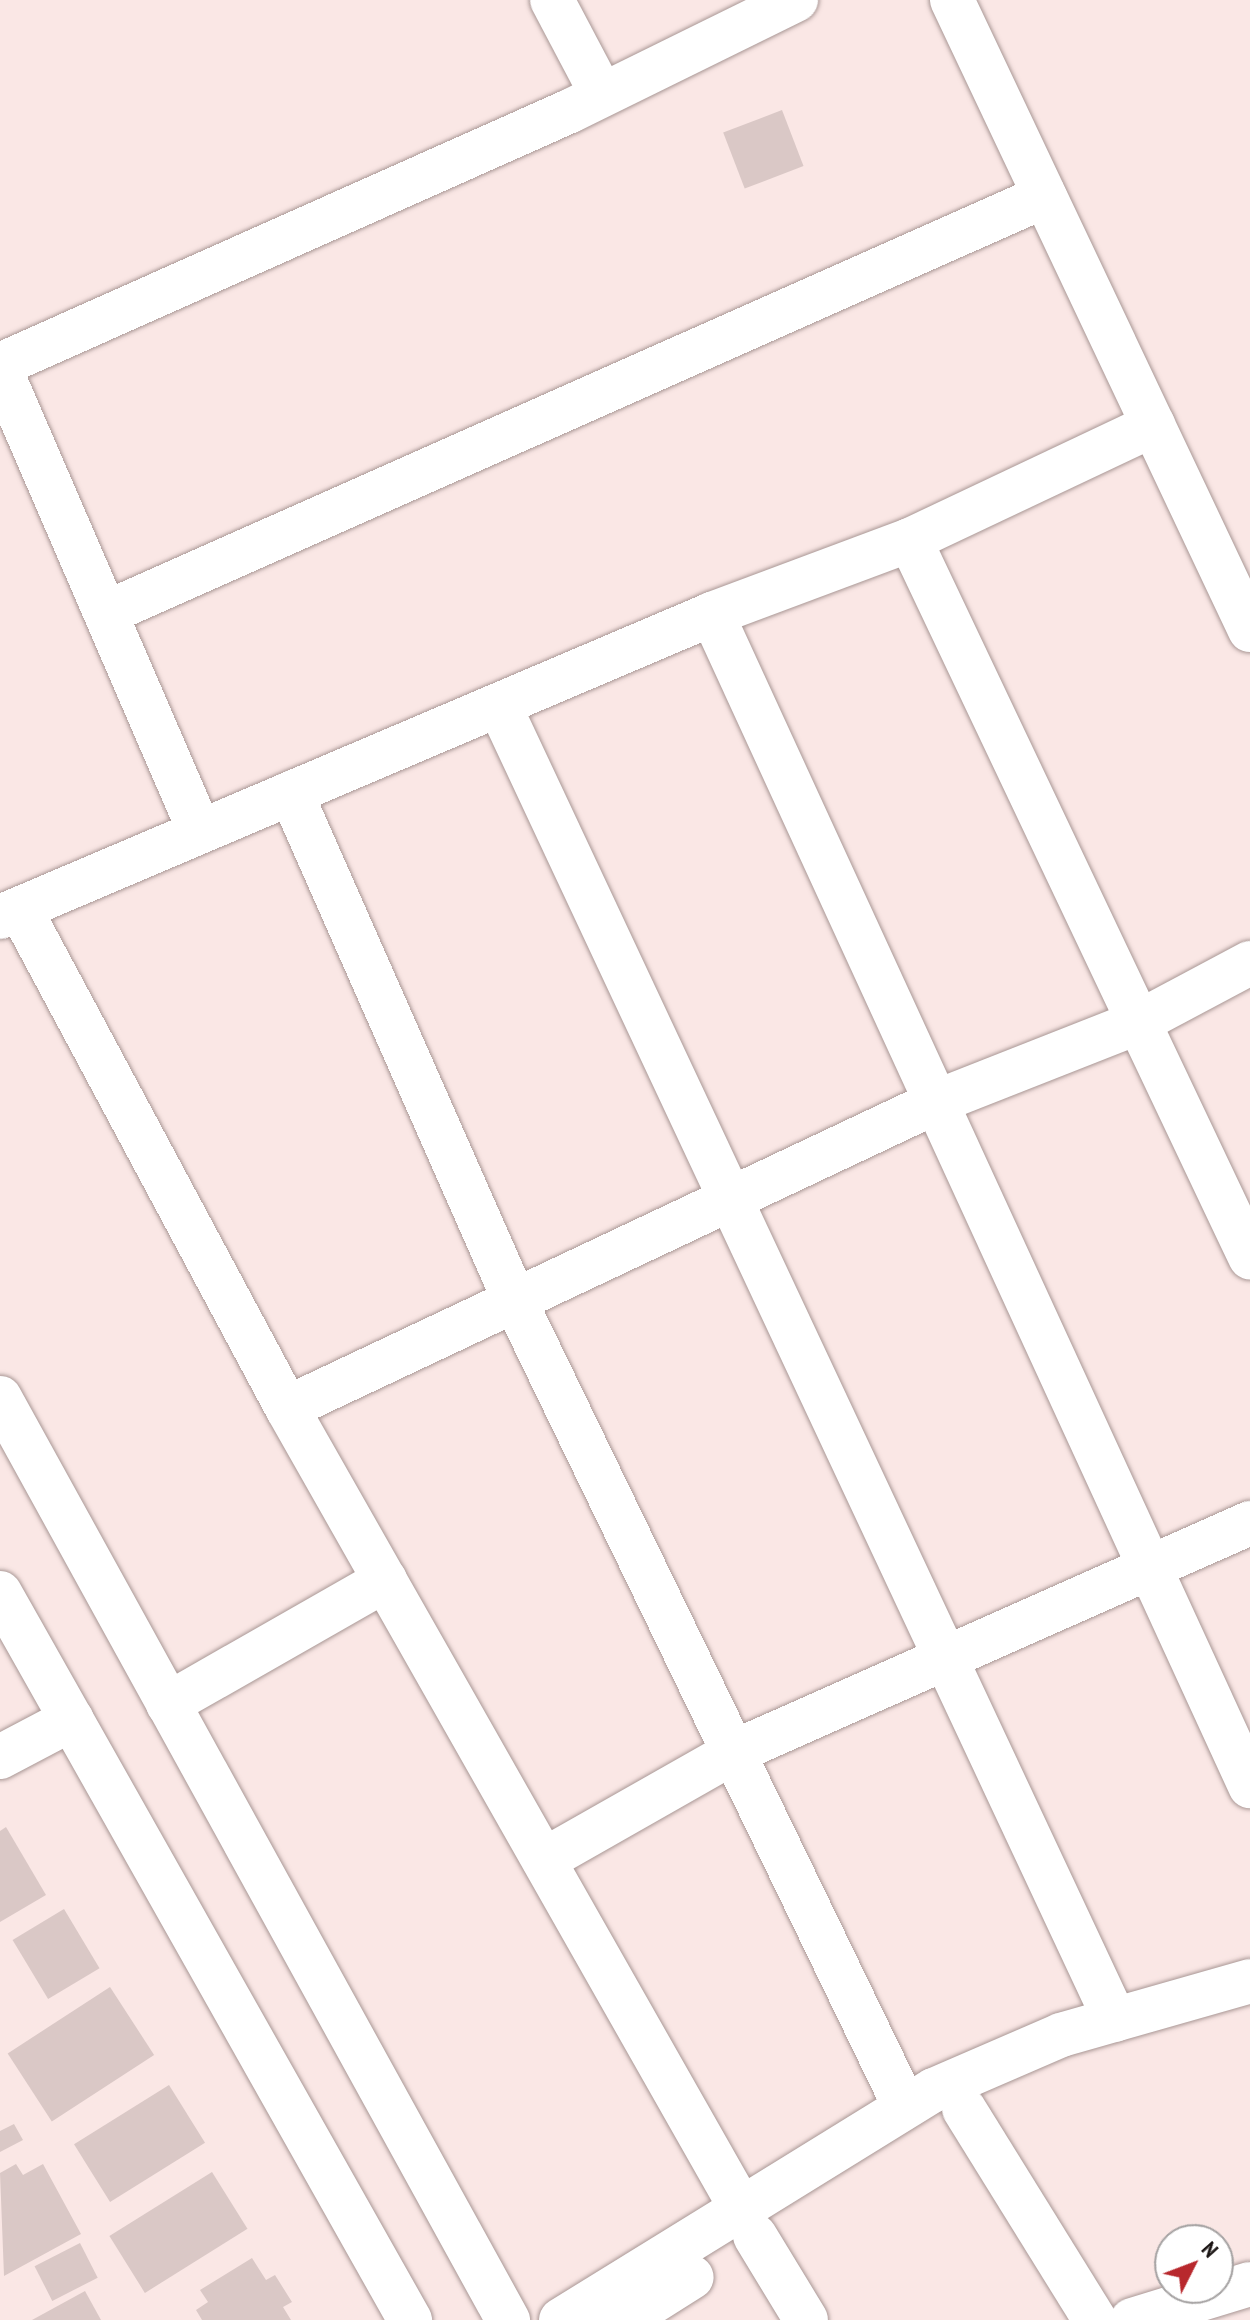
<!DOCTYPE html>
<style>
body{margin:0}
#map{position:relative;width:1250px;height:2320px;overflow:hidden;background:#fae7e5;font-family:"PT Sans Narrow",sans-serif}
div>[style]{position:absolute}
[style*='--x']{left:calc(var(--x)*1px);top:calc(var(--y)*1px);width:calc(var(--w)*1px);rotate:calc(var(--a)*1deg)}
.building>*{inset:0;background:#dac8c6;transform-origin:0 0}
.roads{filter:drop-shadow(0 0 2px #a99795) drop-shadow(0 0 2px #a99795)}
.minor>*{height:44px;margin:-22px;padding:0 22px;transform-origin:22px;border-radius:22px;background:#fff}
span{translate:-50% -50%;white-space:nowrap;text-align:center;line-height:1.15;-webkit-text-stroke:7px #fff;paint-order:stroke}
.north{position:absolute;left:1154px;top:2224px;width:80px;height:80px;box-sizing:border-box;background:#fff;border:2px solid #a4a1a1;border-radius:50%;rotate:48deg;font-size:22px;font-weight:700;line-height:32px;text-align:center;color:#1b1514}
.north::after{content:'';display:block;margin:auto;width:28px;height:36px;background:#b8282d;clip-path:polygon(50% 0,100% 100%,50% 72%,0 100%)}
</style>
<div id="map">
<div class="building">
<i style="left:782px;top:110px;width:60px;height:63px;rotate:69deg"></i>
<i style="clip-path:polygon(6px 1827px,46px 1895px,0 1922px,0 1831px)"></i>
<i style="left:64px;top:1909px;width:69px;height:60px;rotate:59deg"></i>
<i style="left:110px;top:1987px;width:81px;height:122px;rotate:57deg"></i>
<i style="left:169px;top:2085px;width:68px;height:112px;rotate:58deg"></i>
<i style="clip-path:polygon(14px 2124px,23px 2140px,0 2152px,0 2131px)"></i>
<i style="clip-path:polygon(16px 2164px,23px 2175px,43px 2164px,81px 2234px,4px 2276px,0 2173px)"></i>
<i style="left:212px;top:2172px;width:67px;height:121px;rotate:58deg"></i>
<i style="left:80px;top:2243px;width:39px;height:51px;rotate:63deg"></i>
<i style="clip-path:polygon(252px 2258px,266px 2280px,275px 2275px,292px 2302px,283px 2307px,291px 2320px,202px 2320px,196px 2310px,208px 2302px,200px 2290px)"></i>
<i style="clip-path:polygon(85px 2291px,101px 2320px,32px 2320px)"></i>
</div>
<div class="roads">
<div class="minor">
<i style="--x:552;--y:0;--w:107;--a:62.2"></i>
<i style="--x:952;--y:0;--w:697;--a:64.69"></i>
<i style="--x:0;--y:365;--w:624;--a:-24.02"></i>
<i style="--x:570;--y:111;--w:252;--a:-26.2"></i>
<i style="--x:0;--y:369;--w:504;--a:66.64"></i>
<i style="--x:910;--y:540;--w:794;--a:64.63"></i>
<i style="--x:106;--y:613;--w:1027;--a:-23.95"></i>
<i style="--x:712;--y:614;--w:1290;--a:65.34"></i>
<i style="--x:499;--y:705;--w:1452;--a:64.9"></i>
<i style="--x:291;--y:793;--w:555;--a:66.21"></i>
<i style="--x:515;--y:1301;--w:895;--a:64.18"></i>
<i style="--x:20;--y:909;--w:566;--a:61.85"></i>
<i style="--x:287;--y:1408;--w:922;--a:60.43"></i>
<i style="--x:0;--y:917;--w:774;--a:-23.05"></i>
<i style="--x:712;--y:614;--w:211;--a:-20.5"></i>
<i style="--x:910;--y:540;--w:269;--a:-25.3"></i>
<i style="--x:0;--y:1398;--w:1053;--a:61.15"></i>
<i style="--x:287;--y:1408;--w:718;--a:-25.24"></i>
<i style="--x:936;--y:1102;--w:218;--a:-21.5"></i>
<i style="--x:1139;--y:1022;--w:126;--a:-28"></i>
<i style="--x:0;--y:1593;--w:835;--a:60.58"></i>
<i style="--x:168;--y:1704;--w:250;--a:-29.7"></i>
<i style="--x:0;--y:1757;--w:81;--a:-27.8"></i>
<i style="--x:544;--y:1860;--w:219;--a:-29.6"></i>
<i style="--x:734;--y:1752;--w:565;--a:-23.93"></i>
<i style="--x:964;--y:2109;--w:248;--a:58.2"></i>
<i style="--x:755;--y:2236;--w:98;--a:58.7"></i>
<i style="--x:561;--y:2320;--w:438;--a:-31.7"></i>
<i style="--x:934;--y:2090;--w:138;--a:-23.4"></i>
<i style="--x:1061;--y:2035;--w:197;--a:-15.9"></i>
<i style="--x:624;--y:2320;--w:80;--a:-32.3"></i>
<i style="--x:1132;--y:2320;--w:123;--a:-17"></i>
</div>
</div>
<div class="north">N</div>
</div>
